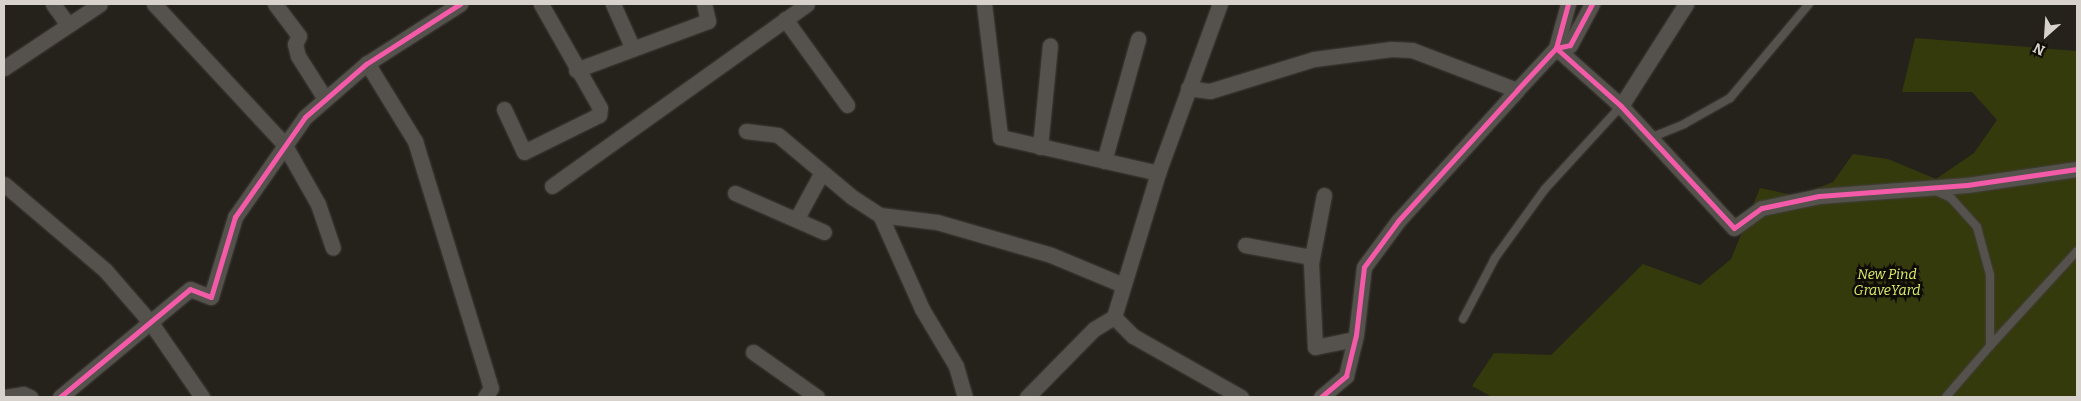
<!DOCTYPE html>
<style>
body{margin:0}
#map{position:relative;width:2081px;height:401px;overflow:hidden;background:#25211b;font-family:Bitter,serif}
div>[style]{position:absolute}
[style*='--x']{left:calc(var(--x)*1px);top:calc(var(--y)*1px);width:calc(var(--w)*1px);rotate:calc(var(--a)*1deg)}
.green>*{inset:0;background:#353a0c}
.roads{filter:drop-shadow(0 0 1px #413e3a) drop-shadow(0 0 1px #413e3a)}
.service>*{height:8px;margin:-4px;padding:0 4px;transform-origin:4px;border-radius:4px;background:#55514d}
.minor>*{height:15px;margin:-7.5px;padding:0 7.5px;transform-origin:7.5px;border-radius:7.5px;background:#55514d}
.cycleway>*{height:5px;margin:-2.5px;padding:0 2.5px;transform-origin:2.5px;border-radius:2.5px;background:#f35aa7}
span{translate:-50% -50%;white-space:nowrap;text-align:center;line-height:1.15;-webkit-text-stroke:5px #0f0c07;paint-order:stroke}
.park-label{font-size:14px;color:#dcf06a;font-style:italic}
.frame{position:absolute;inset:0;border:5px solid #d7d2cb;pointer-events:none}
.north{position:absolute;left:2021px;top:10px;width:50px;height:50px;-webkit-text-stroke:4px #0f0c07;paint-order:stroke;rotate:206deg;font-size:14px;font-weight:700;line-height:20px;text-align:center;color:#d7d2cb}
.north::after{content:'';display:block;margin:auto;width:18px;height:22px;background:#d7d2cb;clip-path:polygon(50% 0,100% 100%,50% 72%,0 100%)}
</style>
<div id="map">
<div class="green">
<i style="clip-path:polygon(1915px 38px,2077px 51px,2077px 397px,1492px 397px,1472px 386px,1494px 353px,1551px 355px,1643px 264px,1700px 285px,1731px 259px,1760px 188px,1797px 196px,1833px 182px,1853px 154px,1888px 159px,1936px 179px,1974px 153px,1997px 120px,1972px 92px,1902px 92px)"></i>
</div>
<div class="roads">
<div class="service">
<i style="--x:1650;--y:138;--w:37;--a:-22"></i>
<i style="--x:1684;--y:124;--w:53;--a:-29.5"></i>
<i style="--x:1730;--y:98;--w:123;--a:-50"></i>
<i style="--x:1934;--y:190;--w:19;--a:25"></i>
<i style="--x:1951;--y:198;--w:39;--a:48"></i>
<i style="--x:1977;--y:227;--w:50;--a:74.8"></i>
<i style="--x:1990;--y:275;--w:71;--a:90"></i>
<i style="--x:1990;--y:346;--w:67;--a:130.8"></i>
<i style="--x:1463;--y:319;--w:69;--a:-62.3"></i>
<i style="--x:1495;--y:258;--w:85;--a:-54.1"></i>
<i style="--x:1545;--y:189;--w:113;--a:-47.5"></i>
<i style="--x:1990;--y:346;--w:129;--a:-47.5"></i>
</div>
<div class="minor">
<i style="--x:53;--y:4;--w:26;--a:54"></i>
<i style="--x:154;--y:4;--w:191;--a:47.1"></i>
<i style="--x:284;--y:144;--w:69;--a:60.5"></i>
<i style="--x:318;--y:204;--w:46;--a:71.2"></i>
<i style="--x:275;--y:4;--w:40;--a:53"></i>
<i style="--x:299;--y:36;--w:9;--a:117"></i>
<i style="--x:295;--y:44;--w:12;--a:76"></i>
<i style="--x:298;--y:56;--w:49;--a:57.6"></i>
<i style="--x:613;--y:4;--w:49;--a:66"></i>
<i style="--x:984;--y:4;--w:134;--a:83.1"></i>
<i style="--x:1000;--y:137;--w:162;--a:12.8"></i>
<i style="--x:1568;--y:4;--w:46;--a:105.3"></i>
<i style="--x:1556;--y:48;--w:87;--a:41.7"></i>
<i style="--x:1621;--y:106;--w:166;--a:47.2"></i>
<i style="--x:1734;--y:228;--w:34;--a:-36"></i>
<i style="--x:1762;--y:208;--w:58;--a:-11.9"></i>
<i style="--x:1819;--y:196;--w:148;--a:-4.3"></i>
<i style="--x:1967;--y:185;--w:111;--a:-8.3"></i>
<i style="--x:785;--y:19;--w:106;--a:54.2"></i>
<i style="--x:367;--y:63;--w:92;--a:58.4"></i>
<i style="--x:415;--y:141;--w:252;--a:72.9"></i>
<i style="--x:489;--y:382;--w:6;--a:72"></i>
<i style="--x:491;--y:388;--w:11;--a:124"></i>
<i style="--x:4;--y:68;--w:115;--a:-33.7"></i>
<i style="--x:576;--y:70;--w:141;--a:-20.4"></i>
<i style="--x:708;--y:21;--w:17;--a:-103"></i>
<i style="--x:1188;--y:88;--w:22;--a:8"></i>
<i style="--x:1210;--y:91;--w:109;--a:-17.1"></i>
<i style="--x:1314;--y:59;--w:78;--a:-7.4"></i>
<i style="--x:1391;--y:49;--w:21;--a:3"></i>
<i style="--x:1412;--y:50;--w:112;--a:20.9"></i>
<i style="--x:1621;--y:106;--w:121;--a:-57.5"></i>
<i style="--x:504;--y:109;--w:47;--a:65.1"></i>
<i style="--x:524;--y:152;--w:84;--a:-26.3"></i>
<i style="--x:599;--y:115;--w:7;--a:-82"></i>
<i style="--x:600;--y:108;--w:120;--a:-119.6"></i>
<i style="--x:746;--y:131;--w:32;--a:7"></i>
<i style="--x:778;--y:135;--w:97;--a:40"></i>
<i style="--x:852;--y:197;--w:33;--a:33"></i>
<i style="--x:880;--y:215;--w:57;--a:7"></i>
<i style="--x:937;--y:222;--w:119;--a:16.1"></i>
<i style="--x:1051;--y:255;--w:78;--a:22.6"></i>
<i style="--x:1040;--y:147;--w:102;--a:-84.4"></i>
<i style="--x:1104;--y:161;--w:127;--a:-74.4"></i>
<i style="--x:4;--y:184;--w:133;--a:40.4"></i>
<i style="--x:105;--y:270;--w:70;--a:49"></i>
<i style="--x:151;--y:323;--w:90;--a:55.4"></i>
<i style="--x:552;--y:186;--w:313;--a:-35.5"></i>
<i style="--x:735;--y:193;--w:97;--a:23.7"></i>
<i style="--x:1324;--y:195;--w:69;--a:100.8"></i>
<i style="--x:1311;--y:263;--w:84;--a:87.3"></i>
<i style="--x:1315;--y:347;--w:41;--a:-11.3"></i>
<i style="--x:880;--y:215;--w:103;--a:65.9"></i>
<i style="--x:922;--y:309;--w:66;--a:59.2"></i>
<i style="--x:956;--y:366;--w:32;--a:74"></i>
<i style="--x:797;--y:218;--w:52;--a:-61.5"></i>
<i style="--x:1245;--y:245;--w:68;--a:10.2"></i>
<i style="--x:1114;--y:317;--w:27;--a:45"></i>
<i style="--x:1133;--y:336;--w:124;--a:29.5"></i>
<i style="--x:753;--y:352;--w:78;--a:35.1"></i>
<i style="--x:5;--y:397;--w:18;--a:-9"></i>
<i style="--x:23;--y:394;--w:8;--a:23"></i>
<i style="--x:60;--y:397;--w:169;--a:-39.7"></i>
<i style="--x:190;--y:289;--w:22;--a:21"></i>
<i style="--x:211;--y:297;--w:84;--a:-73.3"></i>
<i style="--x:235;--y:217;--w:122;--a:-55"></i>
<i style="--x:305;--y:117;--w:81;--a:-41"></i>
<i style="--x:366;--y:64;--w:112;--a:-32.6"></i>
<i style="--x:1027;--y:397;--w:95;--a:-45.4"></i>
<i style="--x:1094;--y:329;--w:23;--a:-31"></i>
<i style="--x:1114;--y:317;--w:151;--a:-73"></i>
<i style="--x:1158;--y:173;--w:180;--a:-69.9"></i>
<i style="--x:1321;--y:397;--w:33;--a:-40"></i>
<i style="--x:1346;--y:376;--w:42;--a:-76.3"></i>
<i style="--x:1356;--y:335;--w:68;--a:-83.3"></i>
<i style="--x:1364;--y:267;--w:57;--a:-53.5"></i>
<i style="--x:1398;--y:221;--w:177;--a:-47.7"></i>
<i style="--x:1517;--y:90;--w:57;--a:-47.1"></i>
<i style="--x:1556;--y:48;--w:14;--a:-12"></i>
<i style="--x:1570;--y:45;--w:47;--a:-61.8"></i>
</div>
</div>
<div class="cycleway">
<i style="--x:1568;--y:4;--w:46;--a:105.3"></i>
<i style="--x:1556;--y:48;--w:87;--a:41.7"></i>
<i style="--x:1621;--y:106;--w:166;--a:47.2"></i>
<i style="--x:1734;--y:228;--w:34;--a:-36"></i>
<i style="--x:1762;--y:208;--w:58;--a:-11.9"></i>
<i style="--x:1819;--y:196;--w:148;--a:-4.3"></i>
<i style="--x:1967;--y:185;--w:111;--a:-8.3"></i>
<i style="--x:60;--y:397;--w:169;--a:-39.7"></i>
<i style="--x:190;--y:289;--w:22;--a:21"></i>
<i style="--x:211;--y:297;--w:84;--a:-73.3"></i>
<i style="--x:235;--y:217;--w:122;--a:-55"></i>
<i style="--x:305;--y:117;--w:81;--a:-41"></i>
<i style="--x:366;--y:64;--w:112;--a:-32.6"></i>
<i style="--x:1321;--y:397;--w:33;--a:-40"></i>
<i style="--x:1346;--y:376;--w:42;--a:-76.3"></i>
<i style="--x:1356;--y:335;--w:68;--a:-83.3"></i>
<i style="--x:1364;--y:267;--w:57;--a:-53.5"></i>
<i style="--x:1398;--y:221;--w:177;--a:-47.7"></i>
<i style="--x:1517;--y:90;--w:57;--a:-47.1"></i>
<i style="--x:1556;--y:48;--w:14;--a:-12"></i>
<i style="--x:1570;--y:45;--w:47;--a:-61.8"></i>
</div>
<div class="park-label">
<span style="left:1887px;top:283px">New Pind<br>GraveYard</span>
</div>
<div class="frame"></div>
<div class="north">N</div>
</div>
